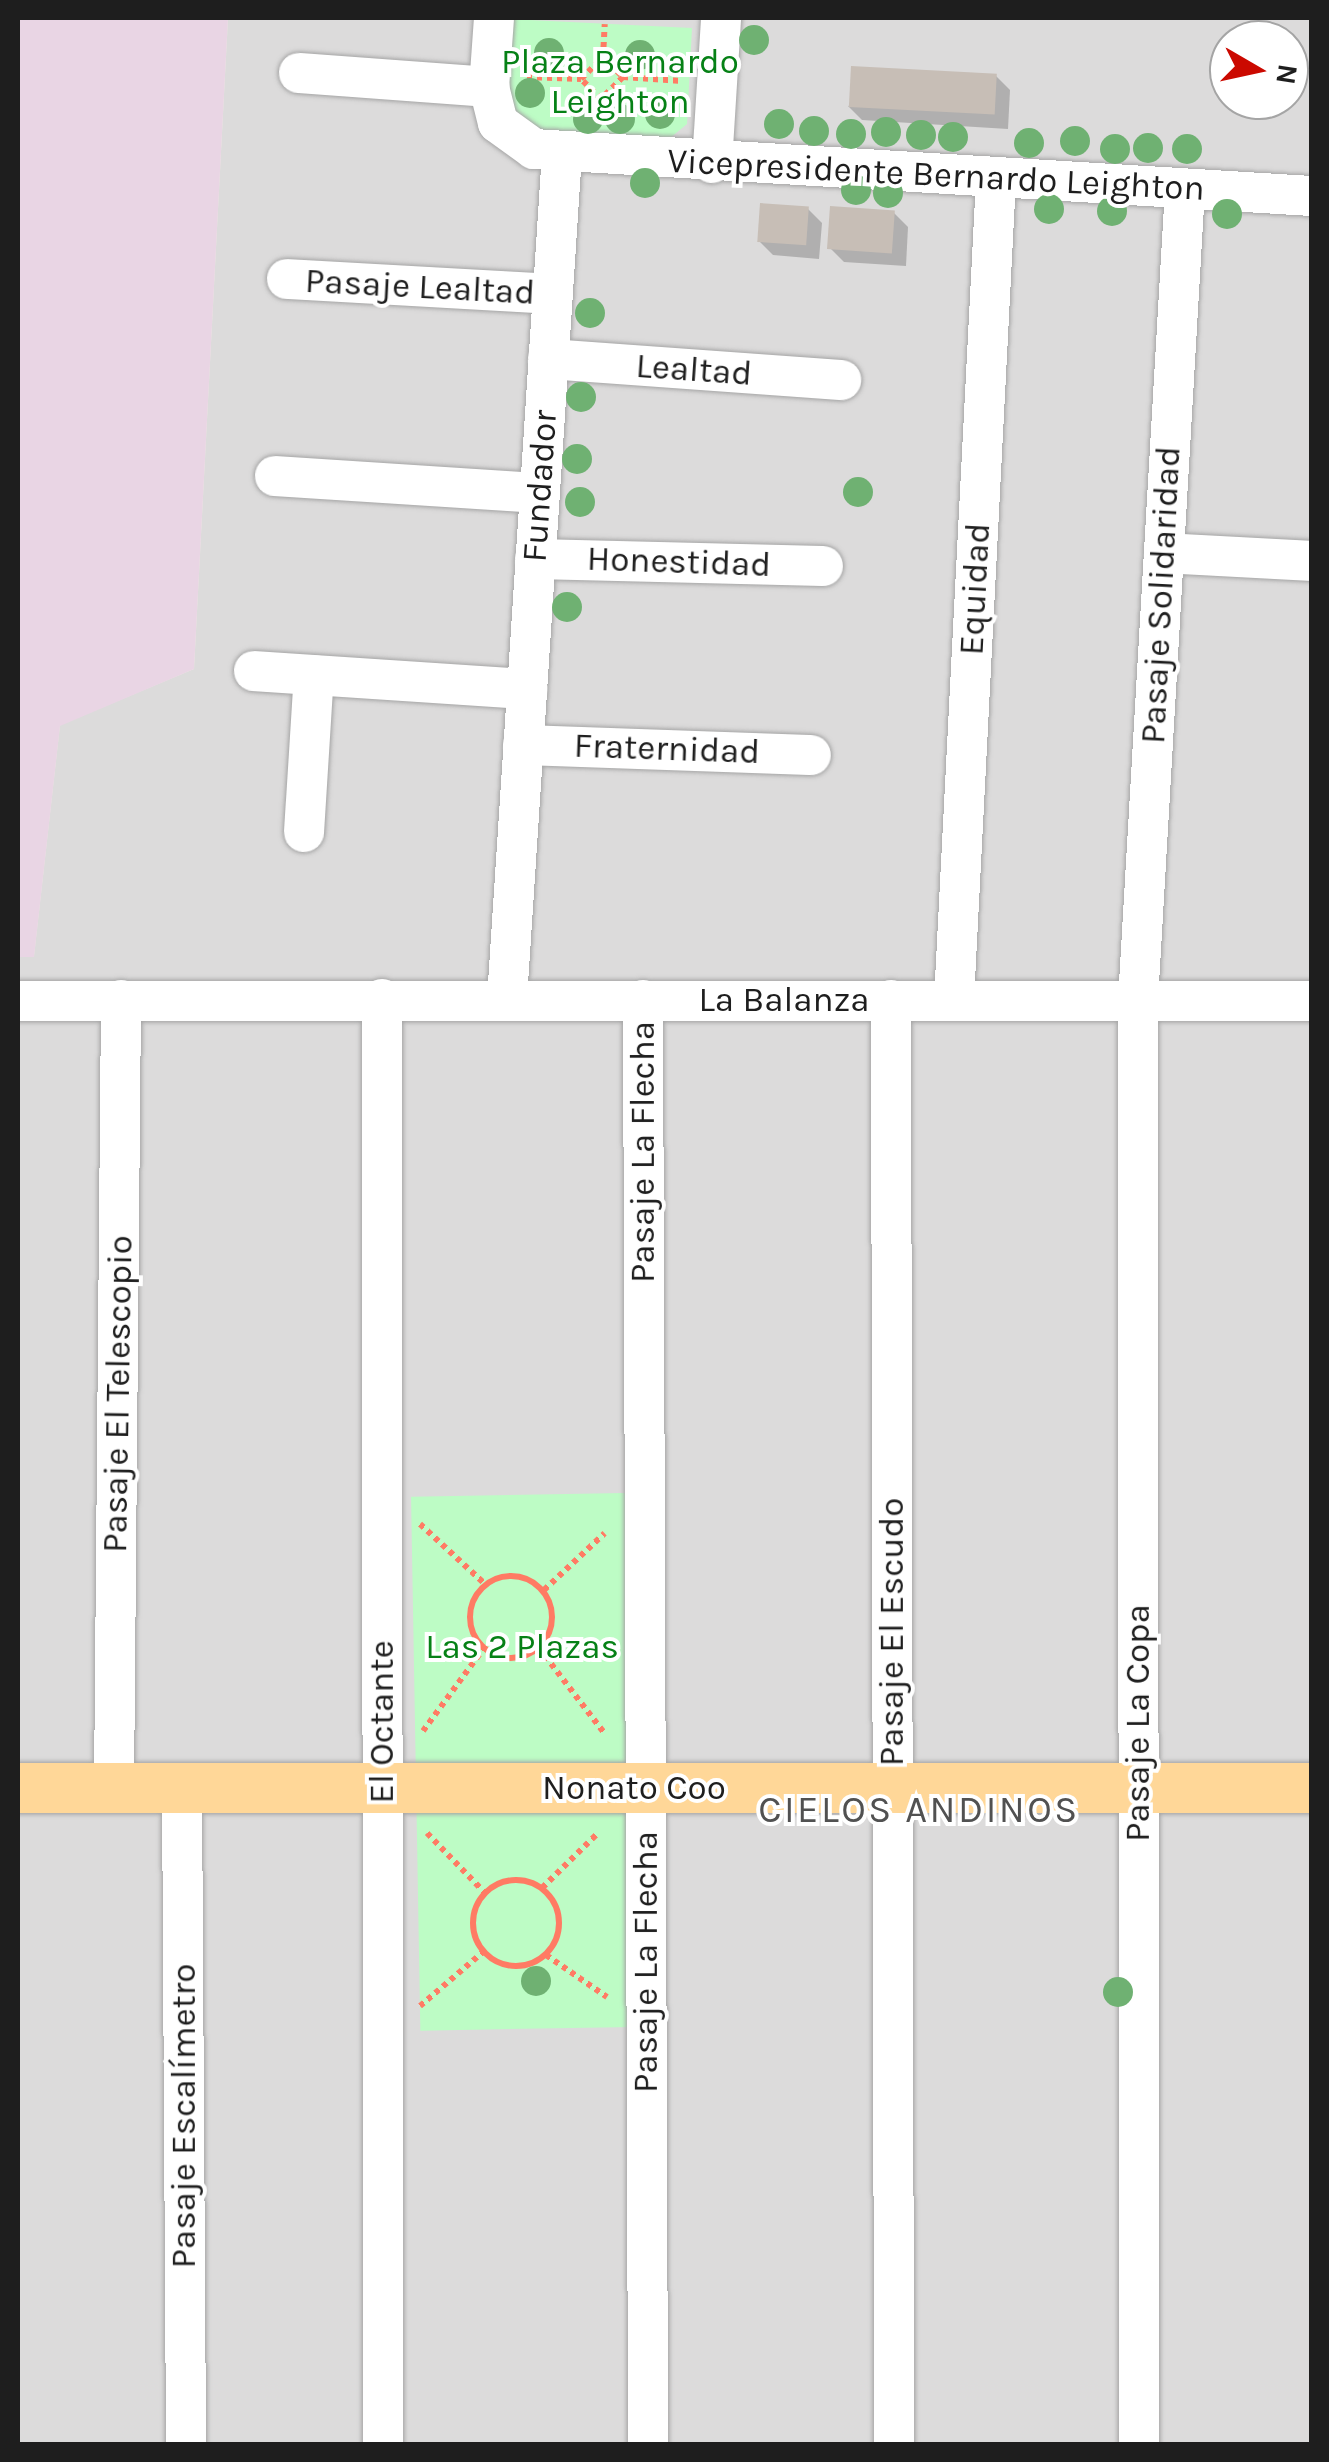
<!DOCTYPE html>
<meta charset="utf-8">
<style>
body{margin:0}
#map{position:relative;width:1329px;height:2462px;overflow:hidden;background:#efece3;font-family:Karla,sans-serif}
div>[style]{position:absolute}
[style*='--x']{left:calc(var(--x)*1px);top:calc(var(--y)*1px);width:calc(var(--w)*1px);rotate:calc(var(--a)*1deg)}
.residential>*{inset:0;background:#dcdbdb}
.industrial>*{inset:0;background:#e9d5e4}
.park>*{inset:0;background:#bdfcc5;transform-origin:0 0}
.shadow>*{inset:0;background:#0003}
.building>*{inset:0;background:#c7beb6;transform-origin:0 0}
.path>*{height:6px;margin-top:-3px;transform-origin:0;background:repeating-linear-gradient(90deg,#ff7b64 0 5px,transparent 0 10px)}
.path>.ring{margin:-3px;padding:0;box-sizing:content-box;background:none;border:6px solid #ff7b64;border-radius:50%}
.roads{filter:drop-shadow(0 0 2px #a5a5a5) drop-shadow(0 0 2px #a5a5a5)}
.minor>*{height:40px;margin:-20px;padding:0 20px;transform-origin:20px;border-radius:20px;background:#fff}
.major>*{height:50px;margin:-25px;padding:0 25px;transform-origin:25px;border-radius:25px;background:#ffd798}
.trees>*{width:30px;height:30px;margin:-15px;border-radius:50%;background:#6fb172}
span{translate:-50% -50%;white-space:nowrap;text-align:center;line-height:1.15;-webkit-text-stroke:8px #fff;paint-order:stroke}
.park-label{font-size:35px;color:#068116}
.street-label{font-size:35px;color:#1e1e1e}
.neighbourhood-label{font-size:38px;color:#515151;letter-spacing:2.5px}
.frame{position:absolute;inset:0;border:20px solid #1e1e1e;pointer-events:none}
.north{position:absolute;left:1209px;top:20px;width:100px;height:100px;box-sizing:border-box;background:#fff;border:2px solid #a5a5a5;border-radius:50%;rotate:99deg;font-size:28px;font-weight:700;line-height:40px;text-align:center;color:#1e1e1e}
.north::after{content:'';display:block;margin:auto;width:35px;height:45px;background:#cb0900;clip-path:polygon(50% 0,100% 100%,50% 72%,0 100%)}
</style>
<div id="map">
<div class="residential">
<i style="clip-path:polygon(evenodd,228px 18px,1311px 18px,1311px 2444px,18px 2444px,18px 957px,34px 956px,60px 725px,194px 669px,228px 18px,1229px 40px,1289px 40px,1289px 100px,1229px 100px,1229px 40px)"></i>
</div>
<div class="industrial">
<i style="clip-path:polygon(18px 18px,228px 18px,194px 669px,60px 726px,34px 957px,18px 957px)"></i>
</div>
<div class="park">
<i style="clip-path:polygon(509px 19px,692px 28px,687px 124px,664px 143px,527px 134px,504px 110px)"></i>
<i style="left:625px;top:1493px;width:534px;height:214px;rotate:89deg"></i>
</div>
<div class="shadow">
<i style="clip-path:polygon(996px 76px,1010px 90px,1008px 129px,862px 120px,848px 106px)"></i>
<i style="clip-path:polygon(808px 209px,822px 223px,819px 259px,773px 255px,759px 241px)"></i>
<i style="clip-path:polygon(894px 213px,908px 227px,906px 266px,844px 262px,830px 248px)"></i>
</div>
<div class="building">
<i style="left:851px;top:66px;width:146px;height:41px;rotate:3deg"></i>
<i style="left:760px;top:203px;width:49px;height:39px;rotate:4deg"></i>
<i style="left:830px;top:206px;width:65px;height:43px;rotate:4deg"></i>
</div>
<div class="path">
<i style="--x:603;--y:57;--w:28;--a:45"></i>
<i style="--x:623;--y:77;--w:31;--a:135"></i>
<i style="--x:601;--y:99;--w:28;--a:-135"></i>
<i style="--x:581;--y:79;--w:31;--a:-45"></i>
<i style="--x:603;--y:57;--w:33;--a:-87"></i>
<i style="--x:527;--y:77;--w:54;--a:2.1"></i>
<i style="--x:623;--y:77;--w:59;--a:3.9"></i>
<i style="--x:420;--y:1524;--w:88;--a:42.7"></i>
<i class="ring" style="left:470px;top:1576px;width:76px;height:76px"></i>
<i style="--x:544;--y:1590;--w:83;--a:-43.1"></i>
<i style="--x:539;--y:1648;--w:108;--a:52.5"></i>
<i style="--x:423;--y:1731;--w:103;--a:-53.7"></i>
<i style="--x:427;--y:1833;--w:83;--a:46"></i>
<i class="ring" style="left:473px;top:1880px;width:80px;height:80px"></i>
<i style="--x:542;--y:1888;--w:78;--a:-44.5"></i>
<i style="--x:546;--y:1955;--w:74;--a:34.5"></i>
<i style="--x:420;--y:2006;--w:83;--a:-40.6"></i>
</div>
<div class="roads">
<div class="minor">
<i style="--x:494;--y:18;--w:69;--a:94.1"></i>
<i style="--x:489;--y:87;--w:37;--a:76"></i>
<i style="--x:498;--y:123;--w:44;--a:35.8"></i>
<i style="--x:534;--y:149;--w:779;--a:3.46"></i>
<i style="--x:299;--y:73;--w:191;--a:4.2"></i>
<i style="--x:712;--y:163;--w:145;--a:-86.4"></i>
<i style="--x:287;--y:279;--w:265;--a:3.2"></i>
<i style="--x:548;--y:359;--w:294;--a:4.1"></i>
<i style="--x:275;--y:476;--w:265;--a:3.7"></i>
<i style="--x:1164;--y:553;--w:148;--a:3.1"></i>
<i style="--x:535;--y:559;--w:288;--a:1.4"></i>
<i style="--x:254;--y:671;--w:274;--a:3.8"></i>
<i style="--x:523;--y:745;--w:288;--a:2"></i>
<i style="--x:304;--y:832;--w:157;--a:-86.4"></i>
<i style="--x:382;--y:999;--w:1445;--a:89.96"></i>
<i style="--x:507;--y:999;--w:848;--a:-86.28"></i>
<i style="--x:643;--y:1000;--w:1444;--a:89.8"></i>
<i style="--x:891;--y:1000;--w:1444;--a:89.88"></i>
<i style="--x:954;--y:1000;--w:822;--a:-87.07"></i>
<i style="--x:18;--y:1001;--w:1294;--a:0"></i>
<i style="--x:114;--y:1788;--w:788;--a:-89.49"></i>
<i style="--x:182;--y:1788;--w:656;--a:89.65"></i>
<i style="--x:1139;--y:2444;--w:1443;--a:-90.04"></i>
<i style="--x:1138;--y:1001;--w:813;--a:-86.69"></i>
</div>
<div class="major">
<i style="--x:18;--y:1788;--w:1294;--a:0"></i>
</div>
</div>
<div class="trees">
<i style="left:754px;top:40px"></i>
<i style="left:549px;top:53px"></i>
<i style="left:640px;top:55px"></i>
<i style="left:530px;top:93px"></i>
<i style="left:660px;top:114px"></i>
<i style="left:588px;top:119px"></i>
<i style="left:620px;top:119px"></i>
<i style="left:779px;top:124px"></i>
<i style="left:814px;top:131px"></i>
<i style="left:886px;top:132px"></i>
<i style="left:851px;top:134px"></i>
<i style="left:921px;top:135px"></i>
<i style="left:953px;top:137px"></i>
<i style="left:1075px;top:141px"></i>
<i style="left:1029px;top:143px"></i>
<i style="left:1148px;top:148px"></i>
<i style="left:1115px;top:149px"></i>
<i style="left:1187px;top:149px"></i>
<i style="left:645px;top:183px"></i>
<i style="left:856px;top:190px"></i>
<i style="left:888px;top:193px"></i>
<i style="left:1049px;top:209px"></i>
<i style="left:1112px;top:211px"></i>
<i style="left:1227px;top:214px"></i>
<i style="left:590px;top:313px"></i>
<i style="left:581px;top:397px"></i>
<i style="left:577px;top:459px"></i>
<i style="left:858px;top:492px"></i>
<i style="left:580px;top:502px"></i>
<i style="left:567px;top:607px"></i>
<i style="left:536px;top:1981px"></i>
<i style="left:1118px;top:1992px"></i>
</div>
<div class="park-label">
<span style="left:620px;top:82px">Plaza Bernardo<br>Leighton</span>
<span style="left:522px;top:1647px">Las 2 Plazas</span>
</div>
<div class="street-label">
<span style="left:936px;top:175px;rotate:3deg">Vicepresidente Bernardo Leighton</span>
<span style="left:420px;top:287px;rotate:3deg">Pasaje Lealtad</span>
<span style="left:694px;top:370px;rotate:4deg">Lealtad</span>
<span style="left:540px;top:486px;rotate:-86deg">Fundador</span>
<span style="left:679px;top:562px;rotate:2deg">Honestidad</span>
<span style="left:975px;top:589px;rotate:-87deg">Equidad</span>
<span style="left:1161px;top:595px;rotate:-87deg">Pasaje Solidaridad</span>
<span style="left:667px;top:749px;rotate:2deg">Fraternidad</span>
<span style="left:784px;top:1000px">La Balanza</span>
<span style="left:643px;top:1152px;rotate:-90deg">Pasaje La Flecha</span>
<span style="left:118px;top:1394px;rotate:-89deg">Pasaje El Telescopio</span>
<span style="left:892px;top:1632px;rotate:-90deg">Pasaje El Escudo</span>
<span style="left:382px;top:1722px;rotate:-90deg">El Octante</span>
<span style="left:1138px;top:1723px;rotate:-90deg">Pasaje La Copa</span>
<span style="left:634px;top:1788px">Nonato Coo</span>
<span style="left:646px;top:1962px;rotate:-90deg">Pasaje La Flecha</span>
<span style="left:184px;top:2116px;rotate:-90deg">Pasaje Escalímetro</span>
</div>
<div class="neighbourhood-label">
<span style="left:919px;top:1810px">CIELOS ANDINOS</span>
</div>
<div class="frame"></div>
<div class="north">N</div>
</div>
